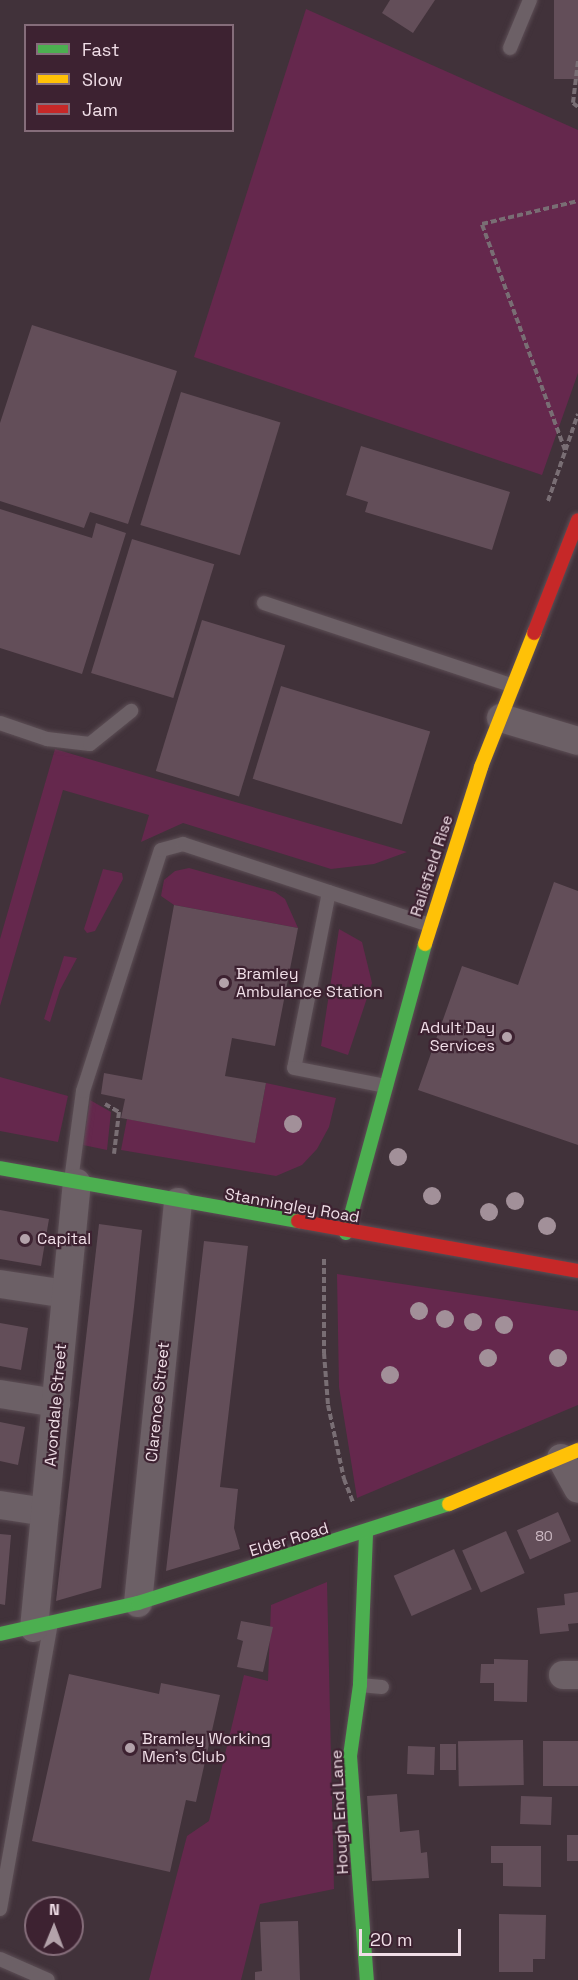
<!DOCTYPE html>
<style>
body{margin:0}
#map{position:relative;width:578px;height:1980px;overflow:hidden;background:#41323a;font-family:"Space Grotesk",sans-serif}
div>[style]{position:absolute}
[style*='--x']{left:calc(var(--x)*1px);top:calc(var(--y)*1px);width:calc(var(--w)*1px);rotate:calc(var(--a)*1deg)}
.green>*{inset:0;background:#65284d}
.building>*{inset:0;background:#634e59;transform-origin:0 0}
.path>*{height:4px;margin-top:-2px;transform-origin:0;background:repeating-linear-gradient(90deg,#796e74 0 6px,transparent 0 9px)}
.roads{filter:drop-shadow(0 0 2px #5c4e55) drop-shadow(0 0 2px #5c4e55)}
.lane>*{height:14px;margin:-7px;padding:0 7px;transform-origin:7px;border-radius:7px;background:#6c6066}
.street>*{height:28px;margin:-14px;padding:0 14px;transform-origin:14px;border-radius:14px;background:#6c6066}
.fast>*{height:14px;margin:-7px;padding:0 7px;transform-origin:7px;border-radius:7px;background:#4caf50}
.slow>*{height:14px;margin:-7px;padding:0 7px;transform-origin:7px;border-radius:7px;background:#ffc107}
.jam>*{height:14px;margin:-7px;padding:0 7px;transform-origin:7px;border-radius:7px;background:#c62828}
.trees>*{width:18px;height:18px;margin:-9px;border-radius:50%;background:#a29099}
.dots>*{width:16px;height:16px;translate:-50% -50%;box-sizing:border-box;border:3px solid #3d2231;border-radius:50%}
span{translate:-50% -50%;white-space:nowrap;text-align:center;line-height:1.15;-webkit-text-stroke:4.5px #3d2231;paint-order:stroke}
.number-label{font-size:14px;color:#cdbac4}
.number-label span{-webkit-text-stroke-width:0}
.street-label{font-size:16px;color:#f0dee7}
.poi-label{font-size:16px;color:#f0dee7}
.left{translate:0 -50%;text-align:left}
.right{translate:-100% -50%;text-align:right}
.legend{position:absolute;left:24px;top:24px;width:210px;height:108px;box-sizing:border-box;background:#3d2231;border:2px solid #856d7a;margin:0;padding:8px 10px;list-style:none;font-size:18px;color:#f0dee7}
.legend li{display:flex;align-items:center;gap:12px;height:30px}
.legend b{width:30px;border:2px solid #856d7a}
.north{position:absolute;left:24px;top:1896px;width:60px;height:60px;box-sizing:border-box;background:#3d2231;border:2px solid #856d7a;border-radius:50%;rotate:1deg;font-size:16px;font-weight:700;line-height:24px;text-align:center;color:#f0dee7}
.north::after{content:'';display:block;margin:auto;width:21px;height:27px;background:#b3a2aa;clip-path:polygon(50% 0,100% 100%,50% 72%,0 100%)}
.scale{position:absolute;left:359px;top:1929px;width:102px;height:27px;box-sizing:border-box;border:3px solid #f0dee7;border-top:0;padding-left:8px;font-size:18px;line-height:21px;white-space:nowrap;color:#f0dee7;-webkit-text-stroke:4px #3d2231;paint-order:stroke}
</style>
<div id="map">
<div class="green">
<i style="clip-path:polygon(306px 9px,578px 130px,578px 373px,542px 475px,194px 357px)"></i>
<i style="clip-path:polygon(55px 749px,153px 778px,407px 852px,374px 864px,331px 869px,183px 823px,141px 842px,149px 815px,63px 790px,0 1006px,0 939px)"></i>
<i style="clip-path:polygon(189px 868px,275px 892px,285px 899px,298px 928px,174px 905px,161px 896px,164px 880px,175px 871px)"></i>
<i style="clip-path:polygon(103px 869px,122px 873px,123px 879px,95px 931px,87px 933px,84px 929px)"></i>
<i style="clip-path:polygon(339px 929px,362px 942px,372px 983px,348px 1055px,321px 1046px)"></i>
<i style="clip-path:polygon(64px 956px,77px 958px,60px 990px,50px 1022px,44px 1019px)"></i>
<i style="clip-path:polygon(0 1077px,68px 1096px,58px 1142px,0 1131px)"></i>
<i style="clip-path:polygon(266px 1083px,336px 1098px,329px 1127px,317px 1149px,302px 1165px,276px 1176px,121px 1150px,127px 1119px,255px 1142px)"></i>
<i style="clip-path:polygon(90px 1100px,111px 1112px,107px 1150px,83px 1145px)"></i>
<i style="clip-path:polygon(337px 1274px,578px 1311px,578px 1405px,357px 1498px,339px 1387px)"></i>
<i style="clip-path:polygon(327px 1582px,334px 1889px,260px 1904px,241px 1980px,149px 1980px,187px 1836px,209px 1821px,244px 1675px,268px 1681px,271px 1605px)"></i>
</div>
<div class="building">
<i style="clip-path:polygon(390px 0,435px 0,413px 33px,382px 13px)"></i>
<i style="left:554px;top:0;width:24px;height:79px"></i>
<i style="clip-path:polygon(32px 325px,177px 371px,128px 524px,90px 512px,84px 528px,0 501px,0 423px)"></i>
<i style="left:181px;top:392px;width:104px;height:139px;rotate:17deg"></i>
<i style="clip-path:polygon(361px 446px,510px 492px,492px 550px,365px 512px,368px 502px,346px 495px)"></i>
<i style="clip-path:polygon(0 509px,92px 538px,96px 523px,126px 533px,82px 674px,0 648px)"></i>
<i style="left:132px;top:539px;width:86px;height:140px;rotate:17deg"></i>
<i style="left:202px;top:620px;width:87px;height:158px;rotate:17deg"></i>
<i style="left:281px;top:686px;width:156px;height:97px;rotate:17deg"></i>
<i style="clip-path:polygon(554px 882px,578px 891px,578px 1145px,418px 1090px,462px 966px,518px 985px)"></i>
<i style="clip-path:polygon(174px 905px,298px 928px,275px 1046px,232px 1038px,225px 1076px,266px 1083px,255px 1143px,121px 1118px,125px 1099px,101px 1094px,104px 1073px,142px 1080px)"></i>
<i style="clip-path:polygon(0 1210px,49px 1219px,41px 1266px,0 1259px)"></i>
<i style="clip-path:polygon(99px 1224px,142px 1230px,134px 1307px,101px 1588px,56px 1601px)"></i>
<i style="clip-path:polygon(204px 1241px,248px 1246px,220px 1487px,238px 1489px,234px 1528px,240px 1549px,166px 1571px)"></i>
<i style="clip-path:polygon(0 1323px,28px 1328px,21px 1370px,0 1366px)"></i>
<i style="clip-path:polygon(0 1422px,25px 1427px,18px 1465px,0 1461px)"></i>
<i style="left:558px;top:1512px;width:32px;height:45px;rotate:66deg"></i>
<i style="left:506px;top:1531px;width:46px;height:48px;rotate:66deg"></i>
<i style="clip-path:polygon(0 1534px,11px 1535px,5px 1605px,0 1604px)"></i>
<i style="left:454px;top:1549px;width:44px;height:66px;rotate:66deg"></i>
<i style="clip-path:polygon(578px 1592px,578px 1623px,568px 1624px,569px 1631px,540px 1634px,537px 1608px,565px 1605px,564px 1594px)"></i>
<i style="clip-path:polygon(241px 1621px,273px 1627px,263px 1672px,237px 1667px,243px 1641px,237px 1639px)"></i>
<i style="clip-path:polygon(494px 1659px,528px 1660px,527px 1702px,494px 1701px,494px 1683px,480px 1683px,481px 1664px,494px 1664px)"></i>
<i style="clip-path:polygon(69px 1674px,159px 1694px,161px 1683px,220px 1695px,196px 1802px,186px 1800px,170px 1872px,32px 1841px)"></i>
<i style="left:523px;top:1740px;width:45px;height:65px;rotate:89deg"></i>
<i style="left:543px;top:1741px;width:35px;height:45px"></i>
<i style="left:440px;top:1744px;width:16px;height:26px"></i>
<i style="left:408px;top:1746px;width:27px;height:28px;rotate:2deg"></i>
<i style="clip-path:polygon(397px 1794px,400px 1832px,419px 1830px,421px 1853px,427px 1852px,429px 1878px,372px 1881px,367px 1796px)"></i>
<i style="left:521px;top:1796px;width:31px;height:28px;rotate:2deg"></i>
<i style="left:567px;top:1835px;width:11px;height:26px"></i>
<i style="clip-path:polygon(491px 1846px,541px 1846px,541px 1887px,503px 1886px,503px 1863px,491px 1863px)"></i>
<i style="clip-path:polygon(499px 1914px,546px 1915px,545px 1959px,533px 1959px,533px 1972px,499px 1972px)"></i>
<i style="clip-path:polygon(298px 1921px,300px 1980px,255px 1980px,255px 1972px,262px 1971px,260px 1922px)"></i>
</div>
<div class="path">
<i style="--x:578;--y:61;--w:42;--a:96.8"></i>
<i style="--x:573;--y:103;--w:6;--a:39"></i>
<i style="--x:565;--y:450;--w:241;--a:-110.2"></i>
<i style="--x:482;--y:224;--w:99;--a:-13.5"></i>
<i style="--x:548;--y:501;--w:92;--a:-71"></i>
<i style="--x:105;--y:1104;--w:16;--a:30"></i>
<i style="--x:119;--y:1112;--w:42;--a:96.8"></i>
<i style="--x:324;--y:1259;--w:94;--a:90"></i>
<i style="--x:324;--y:1353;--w:52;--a:85.6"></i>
<i style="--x:328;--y:1405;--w:76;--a:77.8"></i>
<i style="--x:344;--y:1479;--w:25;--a:69"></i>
</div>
<div class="roads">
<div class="lane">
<i style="--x:510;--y:48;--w:52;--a:-67.4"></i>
<i style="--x:264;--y:603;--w:262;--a:18.4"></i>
<i style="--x:0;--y:723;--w:50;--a:18.8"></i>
<i style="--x:47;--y:739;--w:43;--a:6.6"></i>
<i style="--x:90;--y:744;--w:53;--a:-38.8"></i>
<i style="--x:329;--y:892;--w:179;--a:101.2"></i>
<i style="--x:294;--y:1068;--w:94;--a:11.1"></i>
<i style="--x:71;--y:1181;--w:91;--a:-82.4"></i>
<i style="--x:83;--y:1091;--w:253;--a:-72.1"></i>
<i style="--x:161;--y:850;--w:23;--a:-15"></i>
<i style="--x:183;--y:844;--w:260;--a:18.2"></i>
<i style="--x:360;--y:1685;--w:22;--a:5"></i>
<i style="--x:0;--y:1909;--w:290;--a:-79.9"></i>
<i style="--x:0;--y:1959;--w:52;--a:23.6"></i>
</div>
<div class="street">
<i style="--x:501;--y:718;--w:80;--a:16.6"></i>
<i style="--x:0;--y:1284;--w:67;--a:8.6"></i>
<i style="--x:0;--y:1394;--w:57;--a:9.1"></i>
<i style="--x:561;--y:1458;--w:35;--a:61"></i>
<i style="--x:0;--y:1505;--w:46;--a:8.8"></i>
<i style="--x:138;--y:1603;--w:403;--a:-84.3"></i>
<i style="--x:34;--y:1628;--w:447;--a:-84.5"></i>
<i style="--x:563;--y:1675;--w:15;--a:0"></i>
</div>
<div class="fast">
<i style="--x:0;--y:1168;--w:303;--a:10.1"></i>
<i style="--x:346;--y:1233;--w:300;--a:-74.7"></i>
<i style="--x:366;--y:1534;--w:151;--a:92.3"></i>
<i style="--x:360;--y:1685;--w:72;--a:98"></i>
<i style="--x:350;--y:1756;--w:225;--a:85.7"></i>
<i style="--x:0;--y:1634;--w:141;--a:-12.7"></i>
<i style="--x:138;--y:1603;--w:326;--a:-17.7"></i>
</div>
<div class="slow">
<i style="--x:425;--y:944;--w:186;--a:-72.4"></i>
<i style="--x:481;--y:767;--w:144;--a:-68.4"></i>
<i style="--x:449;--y:1504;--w:140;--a:-22.7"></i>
</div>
<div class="jam">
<i style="--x:534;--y:633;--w:121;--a:-68.7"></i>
<i style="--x:298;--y:1221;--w:284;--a:10.1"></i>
</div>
</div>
<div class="trees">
<i style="left:293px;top:1124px"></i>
<i style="left:398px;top:1157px"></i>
<i style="left:432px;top:1196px"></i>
<i style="left:515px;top:1201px"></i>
<i style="left:489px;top:1212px"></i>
<i style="left:547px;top:1226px"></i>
<i style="left:419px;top:1311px"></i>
<i style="left:445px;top:1319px"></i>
<i style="left:473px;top:1322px"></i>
<i style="left:504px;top:1325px"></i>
<i style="left:488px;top:1358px"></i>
<i style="left:558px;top:1358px"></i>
<i style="left:390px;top:1375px"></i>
</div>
<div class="dots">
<i style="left:224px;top:983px;background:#b3a2aa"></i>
<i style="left:507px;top:1037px;background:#b3a2aa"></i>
<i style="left:25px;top:1239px;background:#b3a2aa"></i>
<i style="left:130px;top:1748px;background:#b3a2aa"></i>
</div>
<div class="number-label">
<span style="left:544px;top:1536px">80</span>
</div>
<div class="street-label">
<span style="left:432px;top:866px;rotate:-72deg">Railsfield Rise</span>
<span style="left:292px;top:1206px;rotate:10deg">Stanningley Road</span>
<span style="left:158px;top:1402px;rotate:-84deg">Clarence Street</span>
<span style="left:56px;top:1405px;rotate:-85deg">Avondale Street</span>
<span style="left:289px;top:1540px;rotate:-17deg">Elder Road</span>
<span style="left:340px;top:1812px;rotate:-93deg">Hough End Lane</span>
</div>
<div class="poi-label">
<span class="left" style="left:236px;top:983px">Bramley<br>Ambulance Station</span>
<span class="right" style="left:495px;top:1037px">Adult Day<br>Services</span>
<span class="left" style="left:37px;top:1239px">Capital</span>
<span class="left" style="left:142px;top:1748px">Bramley Working<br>Men's Club</span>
</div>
<ul class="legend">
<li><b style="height:8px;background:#4caf50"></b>Fast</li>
<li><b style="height:8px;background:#ffc107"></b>Slow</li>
<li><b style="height:8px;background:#c62828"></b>Jam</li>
</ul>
<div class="north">N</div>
<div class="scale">20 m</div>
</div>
